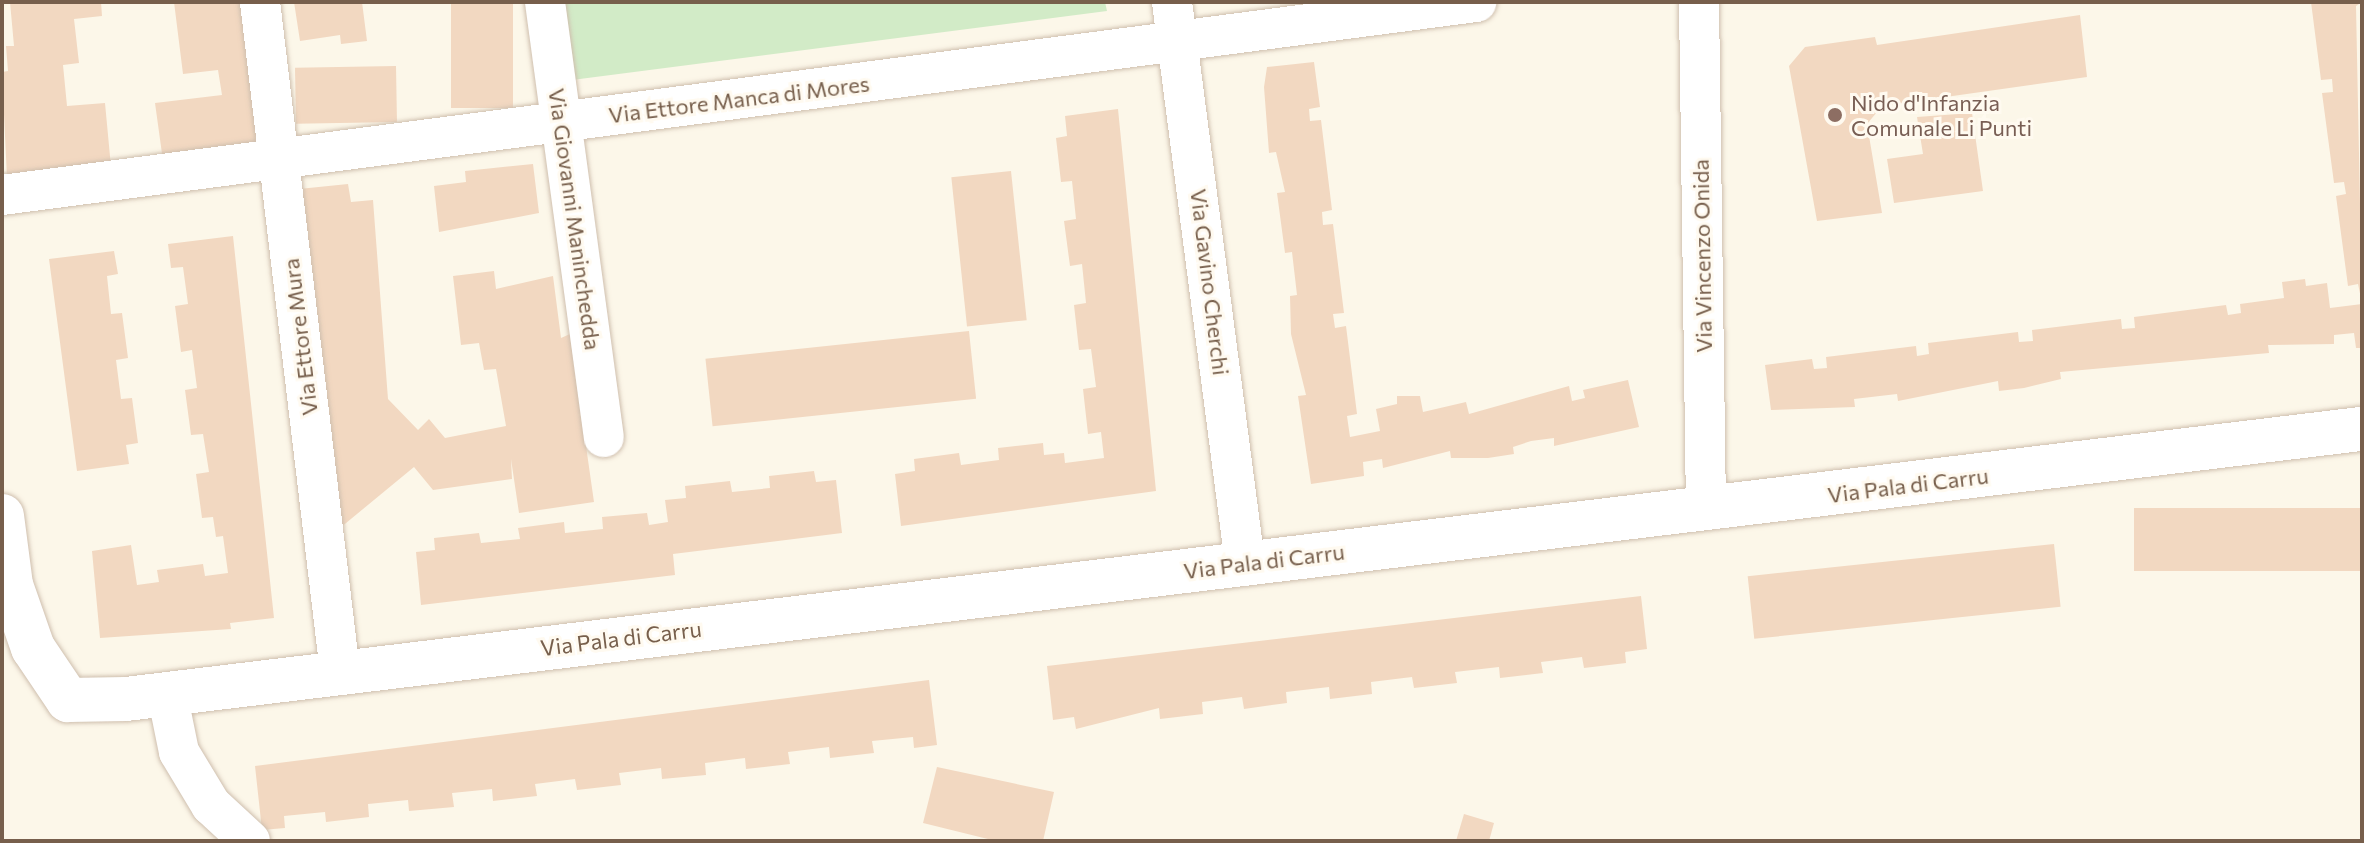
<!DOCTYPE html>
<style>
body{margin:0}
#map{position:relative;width:2364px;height:843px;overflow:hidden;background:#fcf7e9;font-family:Commissioner,sans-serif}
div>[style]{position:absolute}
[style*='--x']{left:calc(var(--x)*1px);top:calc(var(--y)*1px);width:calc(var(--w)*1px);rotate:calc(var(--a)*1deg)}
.green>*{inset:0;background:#d2ebc7}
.building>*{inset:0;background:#f2d8c1;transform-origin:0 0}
.roads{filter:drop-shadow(0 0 2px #cfbfae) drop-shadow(0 0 2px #cfbfae)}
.street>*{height:40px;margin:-20px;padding:0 20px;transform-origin:20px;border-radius:20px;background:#fff}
.secondary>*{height:44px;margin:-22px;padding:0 22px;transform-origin:22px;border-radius:22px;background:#fff}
.dots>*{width:22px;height:22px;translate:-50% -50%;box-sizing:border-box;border:4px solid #fffaf0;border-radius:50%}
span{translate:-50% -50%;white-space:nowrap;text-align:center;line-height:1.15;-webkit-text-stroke:6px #fffaf0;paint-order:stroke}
.street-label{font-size:22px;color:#775f4c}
.education-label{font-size:22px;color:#785e54}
.left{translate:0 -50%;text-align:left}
.frame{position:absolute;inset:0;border:4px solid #775f4c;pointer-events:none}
</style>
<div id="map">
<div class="green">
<i style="clip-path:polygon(564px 2px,1105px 2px,1107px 11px,572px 80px)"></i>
</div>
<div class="building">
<i style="clip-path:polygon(10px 2px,101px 2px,102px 16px,74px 19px,79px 63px,63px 65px,67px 106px,105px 103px,111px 167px,7px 178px,2px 72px,8px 71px,6px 46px,14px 46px)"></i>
<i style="clip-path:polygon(174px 2px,241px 2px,259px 149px,163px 161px,155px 103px,222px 95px,218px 70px,183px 74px)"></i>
<i style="clip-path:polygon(294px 2px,362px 2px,367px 41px,341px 44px,340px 35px,300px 41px)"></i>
<i style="left:451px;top:2px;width:62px;height:106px"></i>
<i style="clip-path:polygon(2311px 2px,2362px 2px,2356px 6px,2362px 303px,2358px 284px,2348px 286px,2336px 196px,2346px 194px,2344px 182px,2334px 183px,2322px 93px,2333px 92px,2332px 79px,2321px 80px)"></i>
<i style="clip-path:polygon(2080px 15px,2087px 77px,1882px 106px,1867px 124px,1882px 213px,1817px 221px,1789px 66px,1805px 47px,1875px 37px,1877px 45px)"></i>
<i style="clip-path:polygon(1314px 62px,1320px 107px,1309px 109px,1310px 121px,1321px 120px,1332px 210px,1322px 212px,1323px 225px,1333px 224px,1344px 313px,1333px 314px,1335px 328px,1346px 326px,1357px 414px,1347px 416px,1350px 437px,1380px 431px,1376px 409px,1397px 404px,1397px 396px,1420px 396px,1423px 412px,1466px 402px,1469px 414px,1569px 386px,1572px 401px,1585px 398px,1583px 390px,1628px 380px,1639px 427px,1554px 446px,1554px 438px,1531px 441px,1513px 447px,1514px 454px,1488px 458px,1451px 458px,1450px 451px,1383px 468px,1382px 459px,1363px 462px,1364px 476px,1311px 484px,1298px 396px,1306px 395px,1291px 334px,1290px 296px,1297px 295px,1292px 252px,1285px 253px,1277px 193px,1285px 192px,1276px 152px,1269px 153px,1264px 87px,1267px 67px)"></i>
<i style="left:396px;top:66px;width:56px;height:101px;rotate:89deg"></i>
<i style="clip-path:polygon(1118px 109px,1156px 491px,901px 526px,895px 474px,915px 471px,914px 459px,959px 453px,961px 465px,999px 460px,998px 448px,1043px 443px,1044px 455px,1064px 453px,1065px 463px,1104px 458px,1101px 432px,1088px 434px,1083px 389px,1096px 387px,1091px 349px,1079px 350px,1074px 305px,1086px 303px,1082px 264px,1070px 266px,1064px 221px,1076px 219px,1072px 181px,1061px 182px,1056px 138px,1067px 136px,1065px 116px)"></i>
<i style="clip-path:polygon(1972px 113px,1983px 191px,1894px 203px,1887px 159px,1923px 154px,1917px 117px)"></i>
<i style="clip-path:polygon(533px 164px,539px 213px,439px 232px,434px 186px,466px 182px,465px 171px)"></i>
<i style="left:1011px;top:171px;width:150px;height:60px;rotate:84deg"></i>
<i style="clip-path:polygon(348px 184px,351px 202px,373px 200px,388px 399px,418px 430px,429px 419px,445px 438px,506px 426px,496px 369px,484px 370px,479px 343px,461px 345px,453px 276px,494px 271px,496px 289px,553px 276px,561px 338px,570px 334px,594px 502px,519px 513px,511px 459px,512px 479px,433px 490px,414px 467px,340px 528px,299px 189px)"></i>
<i style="clip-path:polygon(233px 236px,274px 618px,230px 623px,231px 629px,100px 638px,92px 551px,131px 545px,137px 585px,159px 582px,157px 570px,203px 564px,205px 576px,228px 573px,223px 536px,216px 537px,213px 517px,202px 518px,196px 474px,209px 472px,203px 434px,191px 435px,185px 390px,197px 388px,192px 350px,181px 352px,175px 306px,188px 304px,183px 267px,171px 268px,168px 244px)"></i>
<i style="clip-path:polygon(114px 251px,118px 274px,107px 276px,111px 314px,122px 313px,128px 358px,116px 360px,121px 399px,132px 398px,138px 443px,126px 445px,129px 464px,77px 471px,49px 259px)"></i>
<i style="clip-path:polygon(2305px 279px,2306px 286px,2327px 283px,2330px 308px,2362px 304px,2362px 348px,2356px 348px,2354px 333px,2334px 335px,2334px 344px,2268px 345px,2269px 353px,2060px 372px,2061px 379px,2024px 388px,1999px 391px,1998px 381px,1898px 401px,1897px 394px,1854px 399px,1855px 407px,1771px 410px,1765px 365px,1812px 359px,1814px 369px,1827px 368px,1826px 357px,1916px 346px,1917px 356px,1929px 354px,1928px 343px,2018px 332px,2019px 342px,2033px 341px,2032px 330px,2121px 319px,2122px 329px,2135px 328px,2134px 317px,2226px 305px,2228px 315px,2241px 313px,2240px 304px,2284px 298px,2282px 282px)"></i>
<i style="left:969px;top:331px;width:68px;height:265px;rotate:84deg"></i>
<i style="clip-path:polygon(814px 471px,816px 482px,836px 480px,842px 533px,673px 554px,675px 575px,421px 605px,416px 552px,435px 550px,434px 538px,479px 533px,481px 543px,520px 539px,518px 528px,564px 522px,565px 533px,603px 529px,602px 517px,647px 513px,649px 525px,668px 522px,665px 500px,686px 498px,685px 486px,730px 481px,732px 492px,770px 488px,769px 476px)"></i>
<i style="left:2362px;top:508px;width:63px;height:228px;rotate:90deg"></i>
<i style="left:2054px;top:544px;width:63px;height:308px;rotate:84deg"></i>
<i style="clip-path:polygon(1641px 596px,1647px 649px,1625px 652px,1626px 663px,1584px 668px,1582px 657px,1541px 662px,1543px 673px,1500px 678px,1499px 667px,1455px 672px,1457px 683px,1414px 688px,1412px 677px,1371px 682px,1372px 694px,1330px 699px,1329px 687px,1286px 692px,1287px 703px,1244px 709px,1242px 697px,1202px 702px,1203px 714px,1160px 719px,1159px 708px,1076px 729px,1074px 717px,1053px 720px,1047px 666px)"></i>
<i style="clip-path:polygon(929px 680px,937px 745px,914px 748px,913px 737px,872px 741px,874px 753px,830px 758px,829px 747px,788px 752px,790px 764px,746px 769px,745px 758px,705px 763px,706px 775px,662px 779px,661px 768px,619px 773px,621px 785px,577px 790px,575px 779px,535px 784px,537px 796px,493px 801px,492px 789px,452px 793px,454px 807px,409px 811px,408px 800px,368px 804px,369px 817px,326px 822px,325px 812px,284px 816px,285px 828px,262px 830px,255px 766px)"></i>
<i style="clip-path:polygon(937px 767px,1054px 792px,1043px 841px,996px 841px,923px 823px)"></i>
<i style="clip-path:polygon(1464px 814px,1494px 823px,1489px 841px,1456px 841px)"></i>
</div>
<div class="roads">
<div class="street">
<i style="--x:260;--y:2;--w:675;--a:83.19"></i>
<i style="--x:545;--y:2;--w:439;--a:82.3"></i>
<i style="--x:1172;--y:2;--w:566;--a:82.59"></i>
<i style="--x:1699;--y:2;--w:508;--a:89.21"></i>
<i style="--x:2;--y:195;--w:1487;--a:-7.46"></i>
<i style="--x:167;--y:693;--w:60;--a:78.5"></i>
<i style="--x:179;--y:752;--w:62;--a:58.9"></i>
<i style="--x:211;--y:805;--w:53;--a:42.7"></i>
</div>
<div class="secondary">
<i style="--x:2;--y:516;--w:70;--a:82.6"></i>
<i style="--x:11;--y:585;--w:67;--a:70.8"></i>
<i style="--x:33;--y:648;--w:63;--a:56.1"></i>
<i style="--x:68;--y:700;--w:58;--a:-1"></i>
<i style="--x:126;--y:699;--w:2252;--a:-6.89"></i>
</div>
</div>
<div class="dots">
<i style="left:1835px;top:115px;background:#8d6e63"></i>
</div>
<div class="street-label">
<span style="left:739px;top:99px;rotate:-7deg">Via Ettore Manca di Mores</span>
<span style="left:575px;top:219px;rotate:82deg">Via Giovanni Maninchedda</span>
<span style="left:1702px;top:256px;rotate:-91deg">Via Vincenzo Onida</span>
<span style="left:1210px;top:282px;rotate:83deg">Via Gavino Cherchi</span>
<span style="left:300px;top:337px;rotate:-97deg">Via Ettore Mura</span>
<span style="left:1908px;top:485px;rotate:-7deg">Via Pala di Carru</span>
<span style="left:1264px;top:561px;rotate:-7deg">Via Pala di Carru</span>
<span style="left:621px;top:638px;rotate:-7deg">Via Pala di Carru</span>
</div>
<div class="education-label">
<span class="left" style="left:1851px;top:115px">Nido d'Infanzia<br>Comunale Li Punti</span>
</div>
<div class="frame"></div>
</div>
